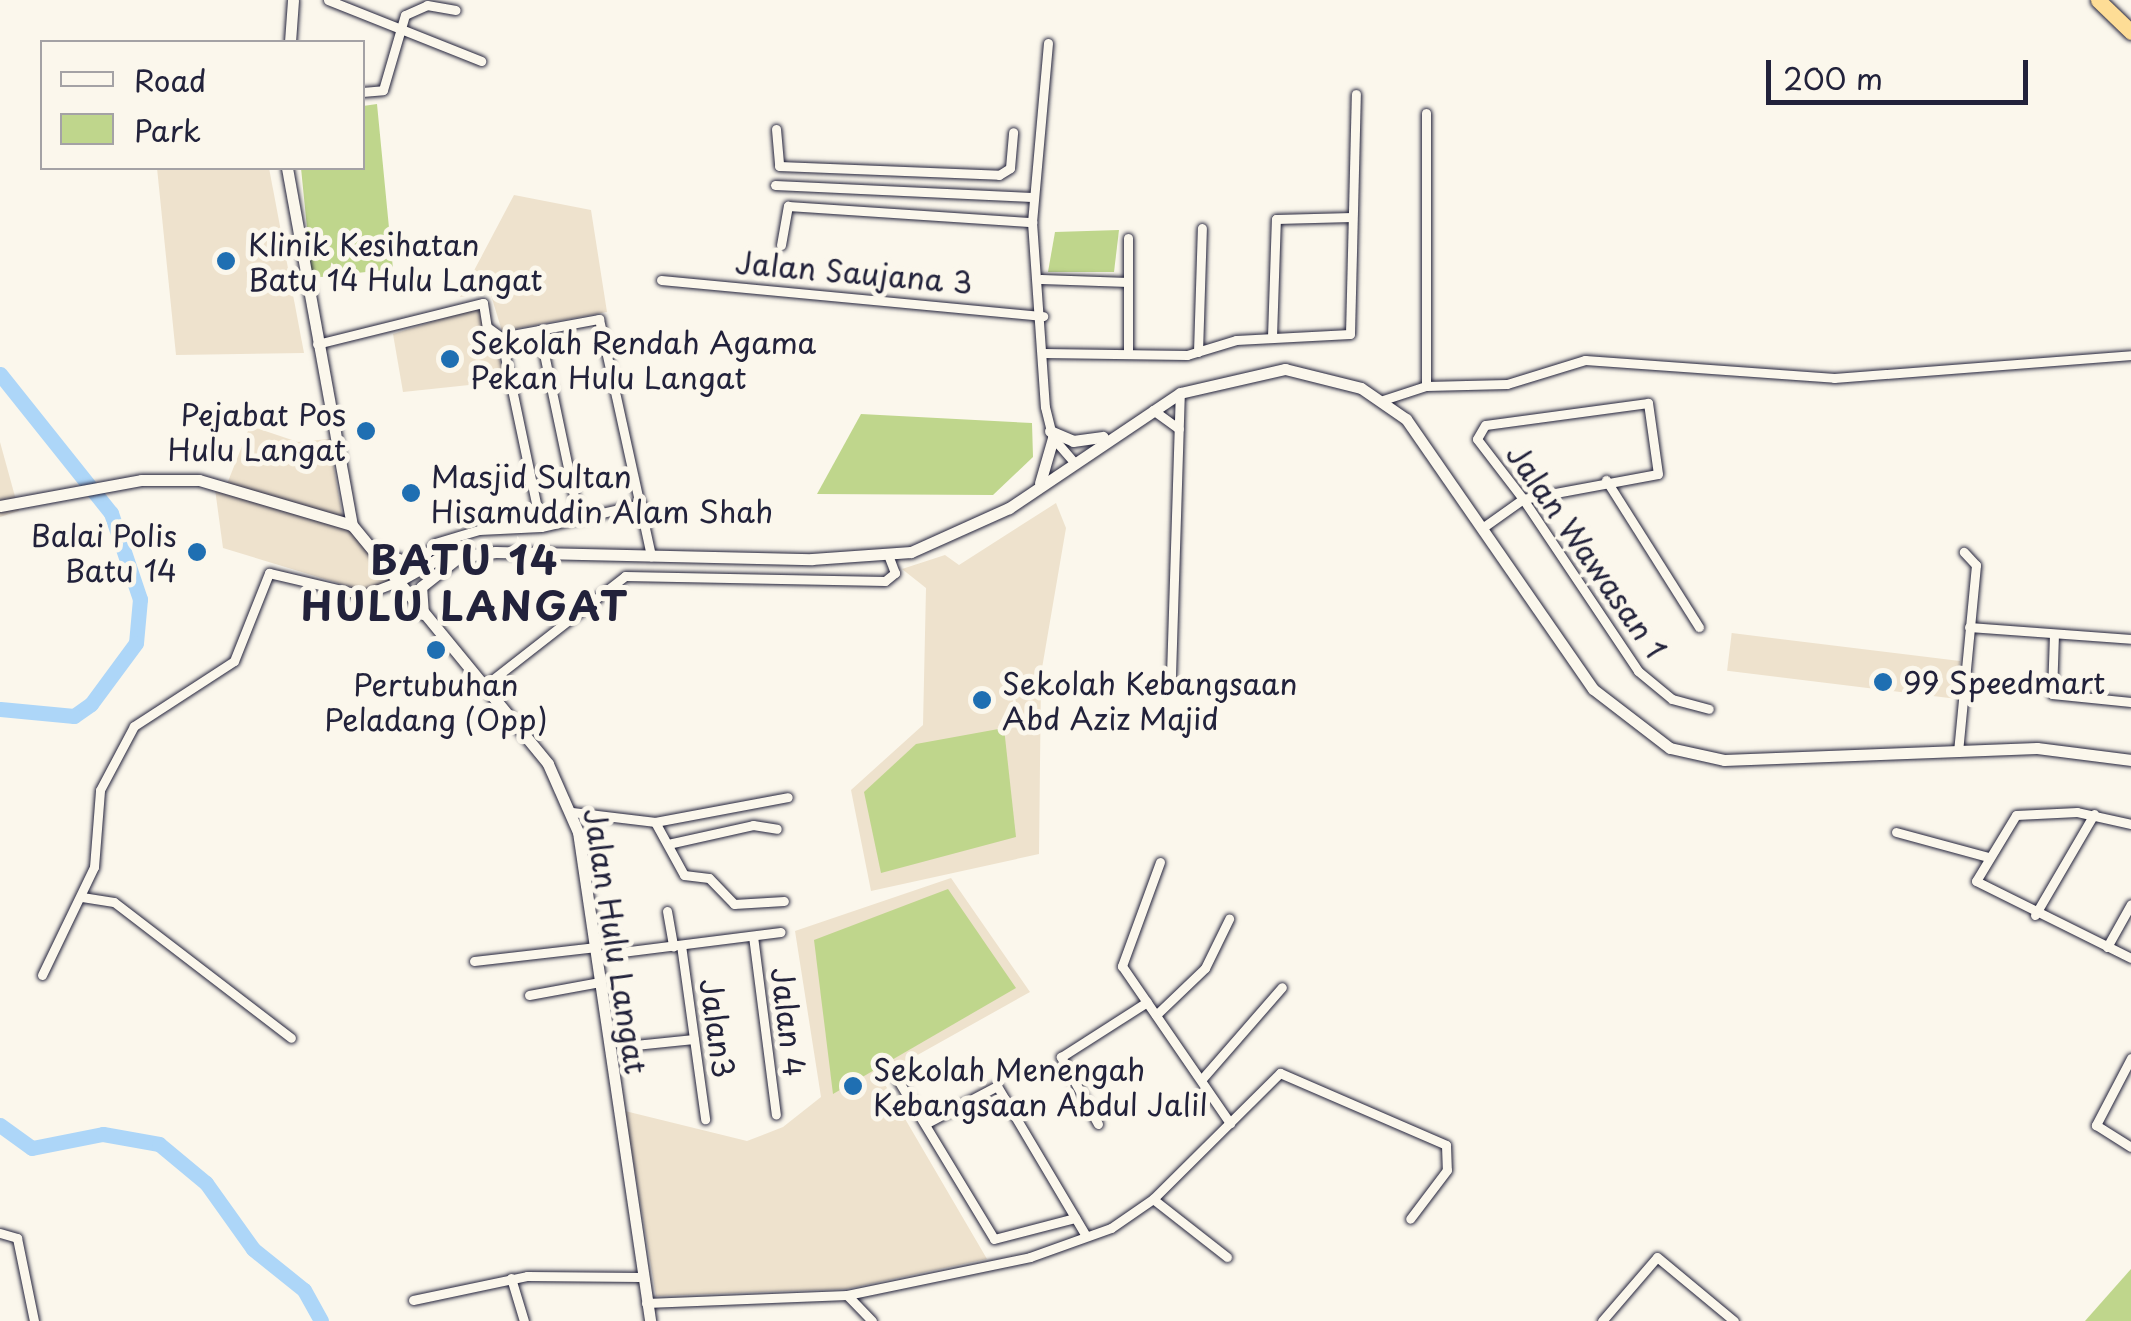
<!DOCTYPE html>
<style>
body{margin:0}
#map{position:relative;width:2131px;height:1321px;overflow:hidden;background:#fbf7ec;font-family:"Playpen Sans",sans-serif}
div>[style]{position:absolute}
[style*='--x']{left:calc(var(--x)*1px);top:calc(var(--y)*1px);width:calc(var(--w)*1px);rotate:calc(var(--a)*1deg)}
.built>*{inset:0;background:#eee2cd;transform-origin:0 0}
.green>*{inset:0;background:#bfd68c}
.river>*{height:15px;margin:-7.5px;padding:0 7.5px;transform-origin:7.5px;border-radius:7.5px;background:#add6f8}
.roads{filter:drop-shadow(0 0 2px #22223b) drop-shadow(0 0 2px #22223b)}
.minor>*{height:9px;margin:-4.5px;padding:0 4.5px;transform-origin:4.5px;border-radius:4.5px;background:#fbf7ec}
.tertiary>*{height:11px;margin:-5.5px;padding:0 5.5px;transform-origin:5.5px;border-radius:5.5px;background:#fbf7ec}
.motorway>*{height:15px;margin:-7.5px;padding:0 7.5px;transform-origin:7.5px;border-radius:7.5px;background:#fedd96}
.dots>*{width:28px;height:28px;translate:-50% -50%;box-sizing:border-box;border:5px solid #fbf7ec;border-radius:50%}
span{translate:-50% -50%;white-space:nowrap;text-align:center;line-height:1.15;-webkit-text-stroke:10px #fbf7ec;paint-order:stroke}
.poi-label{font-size:30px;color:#22223b}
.left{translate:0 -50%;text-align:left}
.right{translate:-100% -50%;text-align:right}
.street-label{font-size:30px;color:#22223b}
.district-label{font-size:40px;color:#22223b;font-weight:700;letter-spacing:2.5px}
.legend{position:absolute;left:40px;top:40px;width:325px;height:130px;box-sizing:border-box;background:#fbf7ec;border:2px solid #a4a2a5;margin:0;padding:12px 18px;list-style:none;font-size:30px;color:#22223b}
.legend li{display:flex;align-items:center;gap:20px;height:50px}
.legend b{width:50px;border:2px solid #a4a2a5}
.scale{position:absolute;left:1766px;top:60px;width:262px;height:45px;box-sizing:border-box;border:5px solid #22223b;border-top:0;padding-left:12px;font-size:30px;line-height:35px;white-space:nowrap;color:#22223b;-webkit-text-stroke:8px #fbf7ec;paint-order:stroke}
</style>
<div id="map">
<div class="built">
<i style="clip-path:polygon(157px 168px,269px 168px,304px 353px,176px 355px)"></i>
<i style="clip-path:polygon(514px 195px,591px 210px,607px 312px,502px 331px,490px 292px,460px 297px)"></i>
<i style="clip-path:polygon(480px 307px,507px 381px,403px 392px,393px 334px)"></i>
<i style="clip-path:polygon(250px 426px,298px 442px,329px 439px,342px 515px,388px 581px,364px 591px,223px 548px,215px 489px,225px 489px)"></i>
<i style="clip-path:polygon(0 442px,19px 511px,0 517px)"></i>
<i style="clip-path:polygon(1056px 503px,1066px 528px,1041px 674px,1039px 854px,871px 891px,851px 790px,923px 725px,926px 588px,902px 569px,945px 555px,959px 565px)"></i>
<i style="left:1960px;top:661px;width:38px;height:230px;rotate:97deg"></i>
<i style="clip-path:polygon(951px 878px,1030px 992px,880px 1076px,987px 1259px,846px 1289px,656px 1296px,625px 1111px,747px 1141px,783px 1127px,821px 1097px,795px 931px)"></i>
</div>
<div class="green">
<i style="clip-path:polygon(377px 104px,393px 269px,312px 278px,301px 168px,362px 168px,363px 106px)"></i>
<i style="clip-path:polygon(1119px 230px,1114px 272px,1048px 272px,1055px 232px)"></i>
<i style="clip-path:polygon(861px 414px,1032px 423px,1033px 457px,993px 495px,817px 494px)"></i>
<i style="clip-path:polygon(1004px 728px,1016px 837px,881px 873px,864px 792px,916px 744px)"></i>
<i style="clip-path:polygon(948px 889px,1016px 988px,833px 1094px,814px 940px)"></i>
<i style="clip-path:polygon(2131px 1269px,2131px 1321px,2085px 1321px)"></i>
</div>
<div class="river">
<i style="--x:0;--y:374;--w:178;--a:51.4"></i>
<i style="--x:111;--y:513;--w:91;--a:71.4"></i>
<i style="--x:140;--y:599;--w:44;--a:95.2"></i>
<i style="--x:136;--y:643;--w:76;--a:126.4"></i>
<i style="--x:91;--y:704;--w:21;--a:145"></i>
<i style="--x:74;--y:716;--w:74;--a:-174.6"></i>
<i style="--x:0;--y:1125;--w:39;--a:36"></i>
<i style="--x:32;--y:1148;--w:72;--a:-11.2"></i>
<i style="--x:103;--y:1134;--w:57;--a:10.1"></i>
<i style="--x:159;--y:1144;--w:61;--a:39.7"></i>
<i style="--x:206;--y:1183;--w:81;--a:54.5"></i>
<i style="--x:253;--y:1249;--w:65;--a:38.8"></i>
<i style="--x:304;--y:1290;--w:35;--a:61"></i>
</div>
<div class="roads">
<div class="minor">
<i style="--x:328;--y:0;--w:165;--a:21.7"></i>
<i style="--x:1048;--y:43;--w:180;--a:95.1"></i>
<i style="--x:1032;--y:222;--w:185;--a:86"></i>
<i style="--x:1045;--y:407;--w:32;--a:76"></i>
<i style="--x:1053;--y:438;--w:30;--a:49"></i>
<i style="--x:362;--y:92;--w:21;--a:-5"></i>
<i style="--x:383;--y:90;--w:78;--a:-73.7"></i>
<i style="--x:405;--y:15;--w:24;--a:-24"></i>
<i style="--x:427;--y:5;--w:29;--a:10"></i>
<i style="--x:776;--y:129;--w:37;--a:85"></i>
<i style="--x:779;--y:166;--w:220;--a:2.3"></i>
<i style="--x:999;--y:175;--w:13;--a:-32"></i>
<i style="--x:1010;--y:168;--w:36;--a:-85"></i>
<i style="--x:775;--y:185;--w:257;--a:2.7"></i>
<i style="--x:781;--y:245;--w:40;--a:-80"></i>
<i style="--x:788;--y:206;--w:245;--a:3.8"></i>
<i style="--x:1041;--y:279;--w:87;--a:2"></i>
<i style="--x:661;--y:280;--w:384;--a:5.4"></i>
<i style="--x:539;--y:330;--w:193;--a:78.1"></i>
<i style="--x:501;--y:337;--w:194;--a:78.1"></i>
<i style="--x:1272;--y:337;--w:118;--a:-88.1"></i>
<i style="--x:1276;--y:219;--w:76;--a:-1.5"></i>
<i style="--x:317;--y:344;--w:171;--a:-13.9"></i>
<i style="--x:483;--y:303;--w:24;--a:81"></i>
<i style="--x:487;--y:327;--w:17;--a:36"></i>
<i style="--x:501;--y:337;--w:100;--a:-10.4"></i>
<i style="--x:599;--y:319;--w:243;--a:77.6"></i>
<i style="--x:1198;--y:352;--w:124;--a:-88.2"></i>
<i style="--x:1043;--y:353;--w:144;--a:0.8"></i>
<i style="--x:1187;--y:355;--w:51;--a:-17"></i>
<i style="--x:1236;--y:340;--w:114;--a:-3"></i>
<i style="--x:1350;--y:334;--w:240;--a:-88.6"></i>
<i style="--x:1128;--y:353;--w:115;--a:-90"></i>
<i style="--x:1426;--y:386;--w:273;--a:-90"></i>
<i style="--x:1383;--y:400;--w:45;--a:-18"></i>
<i style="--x:1426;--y:386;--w:81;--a:-1.4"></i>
<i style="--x:1507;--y:384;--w:82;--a:-17.1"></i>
<i style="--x:1585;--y:360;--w:250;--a:4.1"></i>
<i style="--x:1834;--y:378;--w:298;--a:-4.4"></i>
<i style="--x:1153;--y:410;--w:32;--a:36"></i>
<i style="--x:1606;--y:480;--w:174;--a:57.7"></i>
<i style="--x:1485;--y:526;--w:47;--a:-35.4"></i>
<i style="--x:1523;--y:499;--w:137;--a:-10.5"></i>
<i style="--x:1658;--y:474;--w:72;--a:-98"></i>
<i style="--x:1648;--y:403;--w:164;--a:172.3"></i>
<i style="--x:1485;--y:425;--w:16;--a:120"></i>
<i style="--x:1477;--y:439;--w:76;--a:52.5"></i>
<i style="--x:1523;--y:499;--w:207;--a:56.2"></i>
<i style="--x:1638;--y:671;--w:44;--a:39.5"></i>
<i style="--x:1672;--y:699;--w:38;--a:15"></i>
<i style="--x:417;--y:566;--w:29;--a:-52"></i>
<i style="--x:435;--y:543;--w:46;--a:-16.5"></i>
<i style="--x:479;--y:530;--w:62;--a:-2.8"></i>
<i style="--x:541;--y:527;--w:103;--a:-13"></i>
<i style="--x:1969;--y:627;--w:162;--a:4.2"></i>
<i style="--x:2054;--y:634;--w:60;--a:91.9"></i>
<i style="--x:2052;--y:694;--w:79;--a:5.8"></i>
<i style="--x:1171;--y:675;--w:282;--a:-88.2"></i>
<i style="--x:483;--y:687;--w:180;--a:-38"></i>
<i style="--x:625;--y:576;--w:260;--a:1.1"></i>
<i style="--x:885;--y:581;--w:13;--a:-39"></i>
<i style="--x:895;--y:573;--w:19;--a:-111"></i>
<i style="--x:1958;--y:752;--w:188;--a:-84.5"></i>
<i style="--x:1976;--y:565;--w:18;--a:-133"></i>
<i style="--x:572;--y:812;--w:84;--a:6.9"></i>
<i style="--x:655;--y:822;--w:135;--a:-10.6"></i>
<i style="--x:655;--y:822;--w:60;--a:61.3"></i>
<i style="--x:684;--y:875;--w:25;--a:7"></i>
<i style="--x:709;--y:878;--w:36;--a:46"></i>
<i style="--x:734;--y:904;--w:50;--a:-3.4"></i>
<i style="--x:2131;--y:824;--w:55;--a:-167.5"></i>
<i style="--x:2077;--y:812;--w:61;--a:177.2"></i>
<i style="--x:2016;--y:815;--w:77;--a:121.2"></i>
<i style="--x:1976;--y:881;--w:173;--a:26.4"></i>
<i style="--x:1896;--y:832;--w:95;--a:15.2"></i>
<i style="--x:668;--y:844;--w:87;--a:-12.6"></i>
<i style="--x:753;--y:825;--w:24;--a:9"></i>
<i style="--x:1160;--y:862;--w:111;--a:110.1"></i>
<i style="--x:1122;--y:966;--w:191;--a:55.5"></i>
<i style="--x:82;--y:897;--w:32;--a:9"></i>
<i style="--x:114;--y:902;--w:223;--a:37.5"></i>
<i style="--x:667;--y:911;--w:36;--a:80"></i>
<i style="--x:2035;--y:915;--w:117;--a:-59.7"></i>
<i style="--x:753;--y:936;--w:180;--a:82.7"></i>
<i style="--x:681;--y:945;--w:176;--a:82.1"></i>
<i style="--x:2107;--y:947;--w:49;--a:-60.8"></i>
<i style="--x:598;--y:955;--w:184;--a:-7.2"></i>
<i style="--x:474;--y:961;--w:123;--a:-6.5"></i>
<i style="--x:42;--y:975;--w:120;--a:-64.3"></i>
<i style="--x:94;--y:867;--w:77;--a:-85.5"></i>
<i style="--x:100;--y:790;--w:72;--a:-62"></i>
<i style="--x:134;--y:726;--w:119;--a:-33"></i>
<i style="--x:234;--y:661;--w:95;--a:-68.3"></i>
<i style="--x:269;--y:573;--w:97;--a:13.2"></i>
<i style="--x:363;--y:595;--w:34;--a:-21"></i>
<i style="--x:529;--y:995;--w:72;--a:-10.4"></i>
<i style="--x:1156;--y:1015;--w:68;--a:-43.8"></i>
<i style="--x:1205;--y:968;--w:55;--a:-63.9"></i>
<i style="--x:635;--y:1045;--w:59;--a:-5.8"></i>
<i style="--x:2131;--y:1058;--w:76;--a:117.6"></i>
<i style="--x:2096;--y:1125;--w:41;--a:32.2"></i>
<i style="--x:896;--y:1077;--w:189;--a:58.8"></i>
<i style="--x:994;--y:1239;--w:84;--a:-14.5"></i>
<i style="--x:1201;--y:1080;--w:123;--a:-48.9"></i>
<i style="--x:925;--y:1124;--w:81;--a:-27.8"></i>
<i style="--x:997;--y:1086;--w:174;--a:59.3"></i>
<i style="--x:1098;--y:1124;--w:77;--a:-118.9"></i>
<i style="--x:1061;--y:1057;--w:102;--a:-32.6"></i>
<i style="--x:1153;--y:1199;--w:94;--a:38.1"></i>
<i style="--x:0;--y:1233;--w:18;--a:16"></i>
<i style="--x:17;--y:1238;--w:85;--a:78.4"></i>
<i style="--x:511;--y:1278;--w:45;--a:73.2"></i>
<i style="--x:847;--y:1295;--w:187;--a:-11.7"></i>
<i style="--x:1030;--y:1257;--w:86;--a:-19.7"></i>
<i style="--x:1111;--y:1228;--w:51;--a:-34.6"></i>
<i style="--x:1153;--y:1199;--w:179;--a:-44.8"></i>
<i style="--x:1280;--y:1073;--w:181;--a:23.4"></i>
<i style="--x:1446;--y:1145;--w:25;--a:88"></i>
<i style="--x:1447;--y:1170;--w:61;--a:127.1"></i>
<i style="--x:413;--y:1300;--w:116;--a:-11.9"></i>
<i style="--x:527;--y:1276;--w:114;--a:0.5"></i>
<i style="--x:646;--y:1303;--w:201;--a:-2.3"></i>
<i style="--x:847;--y:1295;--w:36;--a:46"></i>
<i style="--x:1602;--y:1321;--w:84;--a:-49.3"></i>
<i style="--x:1657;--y:1257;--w:100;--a:39.7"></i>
</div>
<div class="tertiary">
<i style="--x:290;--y:42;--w:42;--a:-85.9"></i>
<i style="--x:287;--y:168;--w:363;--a:79.7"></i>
<i style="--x:352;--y:525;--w:309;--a:50.6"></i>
<i style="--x:548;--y:764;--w:74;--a:66.2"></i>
<i style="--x:578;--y:832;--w:494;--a:81.6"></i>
<i style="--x:1050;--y:431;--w:25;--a:23"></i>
<i style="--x:1073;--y:441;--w:30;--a:-8"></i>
<i style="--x:1040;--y:483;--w:47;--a:-73.9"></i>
<i style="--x:0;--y:506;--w:143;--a:-10.4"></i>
<i style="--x:141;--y:480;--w:58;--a:0"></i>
<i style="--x:199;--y:480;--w:159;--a:16.4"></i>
<i style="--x:375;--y:550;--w:45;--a:20.9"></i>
<i style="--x:395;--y:583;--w:47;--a:-29.3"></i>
<i style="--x:436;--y:560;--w:60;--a:-7.7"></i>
<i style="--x:495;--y:552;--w:317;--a:1.3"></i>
<i style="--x:812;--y:559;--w:99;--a:-4"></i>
<i style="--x:911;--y:552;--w:107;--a:-24.2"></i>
<i style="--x:1009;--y:508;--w:206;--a:-33.9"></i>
<i style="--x:1180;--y:393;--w:108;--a:-12.9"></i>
<i style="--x:1285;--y:369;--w:78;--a:14"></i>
<i style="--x:1361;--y:388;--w:55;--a:34.6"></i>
<i style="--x:1406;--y:419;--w:328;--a:55.3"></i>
<i style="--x:1593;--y:689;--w:97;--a:37.5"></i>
<i style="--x:1670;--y:748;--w:55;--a:12.5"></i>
<i style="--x:1724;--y:760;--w:313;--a:-2.2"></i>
<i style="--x:2037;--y:748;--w:95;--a:7.3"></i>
<i style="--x:423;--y:614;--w:27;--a:-94"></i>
<i style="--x:421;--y:587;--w:43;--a:-38.5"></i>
</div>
<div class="motorway">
<i style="--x:2098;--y:0;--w:46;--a:44.1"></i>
</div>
</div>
<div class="dots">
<i style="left:226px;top:261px;background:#1f6fb2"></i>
<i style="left:450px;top:359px;background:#1f6fb2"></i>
<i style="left:366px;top:431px;background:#1f6fb2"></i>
<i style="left:411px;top:493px;background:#1f6fb2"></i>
<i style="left:197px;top:552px;background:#1f6fb2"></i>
<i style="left:436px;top:650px;background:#1f6fb2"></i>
<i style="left:1883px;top:682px;background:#1f6fb2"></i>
<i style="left:982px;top:700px;background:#1f6fb2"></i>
<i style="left:853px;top:1086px;background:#1f6fb2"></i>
</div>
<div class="poi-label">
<span class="left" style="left:248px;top:261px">Klinik Kesihatan<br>Batu 14 Hulu Langat</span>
<span class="left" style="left:470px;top:359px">Sekolah Rendah Agama<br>Pekan Hulu Langat</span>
<span class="right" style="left:346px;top:431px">Pejabat Pos<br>Hulu Langat</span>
<span class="left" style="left:431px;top:493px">Masjid Sultan<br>Hisamuddin Alam Shah</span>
<span class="right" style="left:177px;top:552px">Balai Polis<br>Batu 14</span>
<span class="left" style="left:1903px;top:682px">99 Speedmart</span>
<span class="left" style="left:1002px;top:700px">Sekolah Kebangsaan<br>Abd Aziz Majid</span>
<span style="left:436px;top:701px">Pertubuhan<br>Peladang (Opp)</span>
<span class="left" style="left:873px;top:1086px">Sekolah Menengah<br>Kebangsaan Abdul Jalil</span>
</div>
<div class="street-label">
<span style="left:854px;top:272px;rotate:5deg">Jalan Saujana 3</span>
<span style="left:1587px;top:551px;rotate:55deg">Jalan Wawasan 1</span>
<span style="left:616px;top:941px;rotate:81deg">Jalan Hulu Langat</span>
<span style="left:789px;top:1022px;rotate:83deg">Jalan 4</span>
<span style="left:718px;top:1028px;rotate:82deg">Jalan3</span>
</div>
<div class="district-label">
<span style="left:465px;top:582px">BATU 14<br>HULU LANGAT</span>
</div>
<ul class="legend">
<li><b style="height:12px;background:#fbf7ec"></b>Road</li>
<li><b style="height:28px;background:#bfd68c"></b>Park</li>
</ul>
<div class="scale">200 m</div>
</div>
